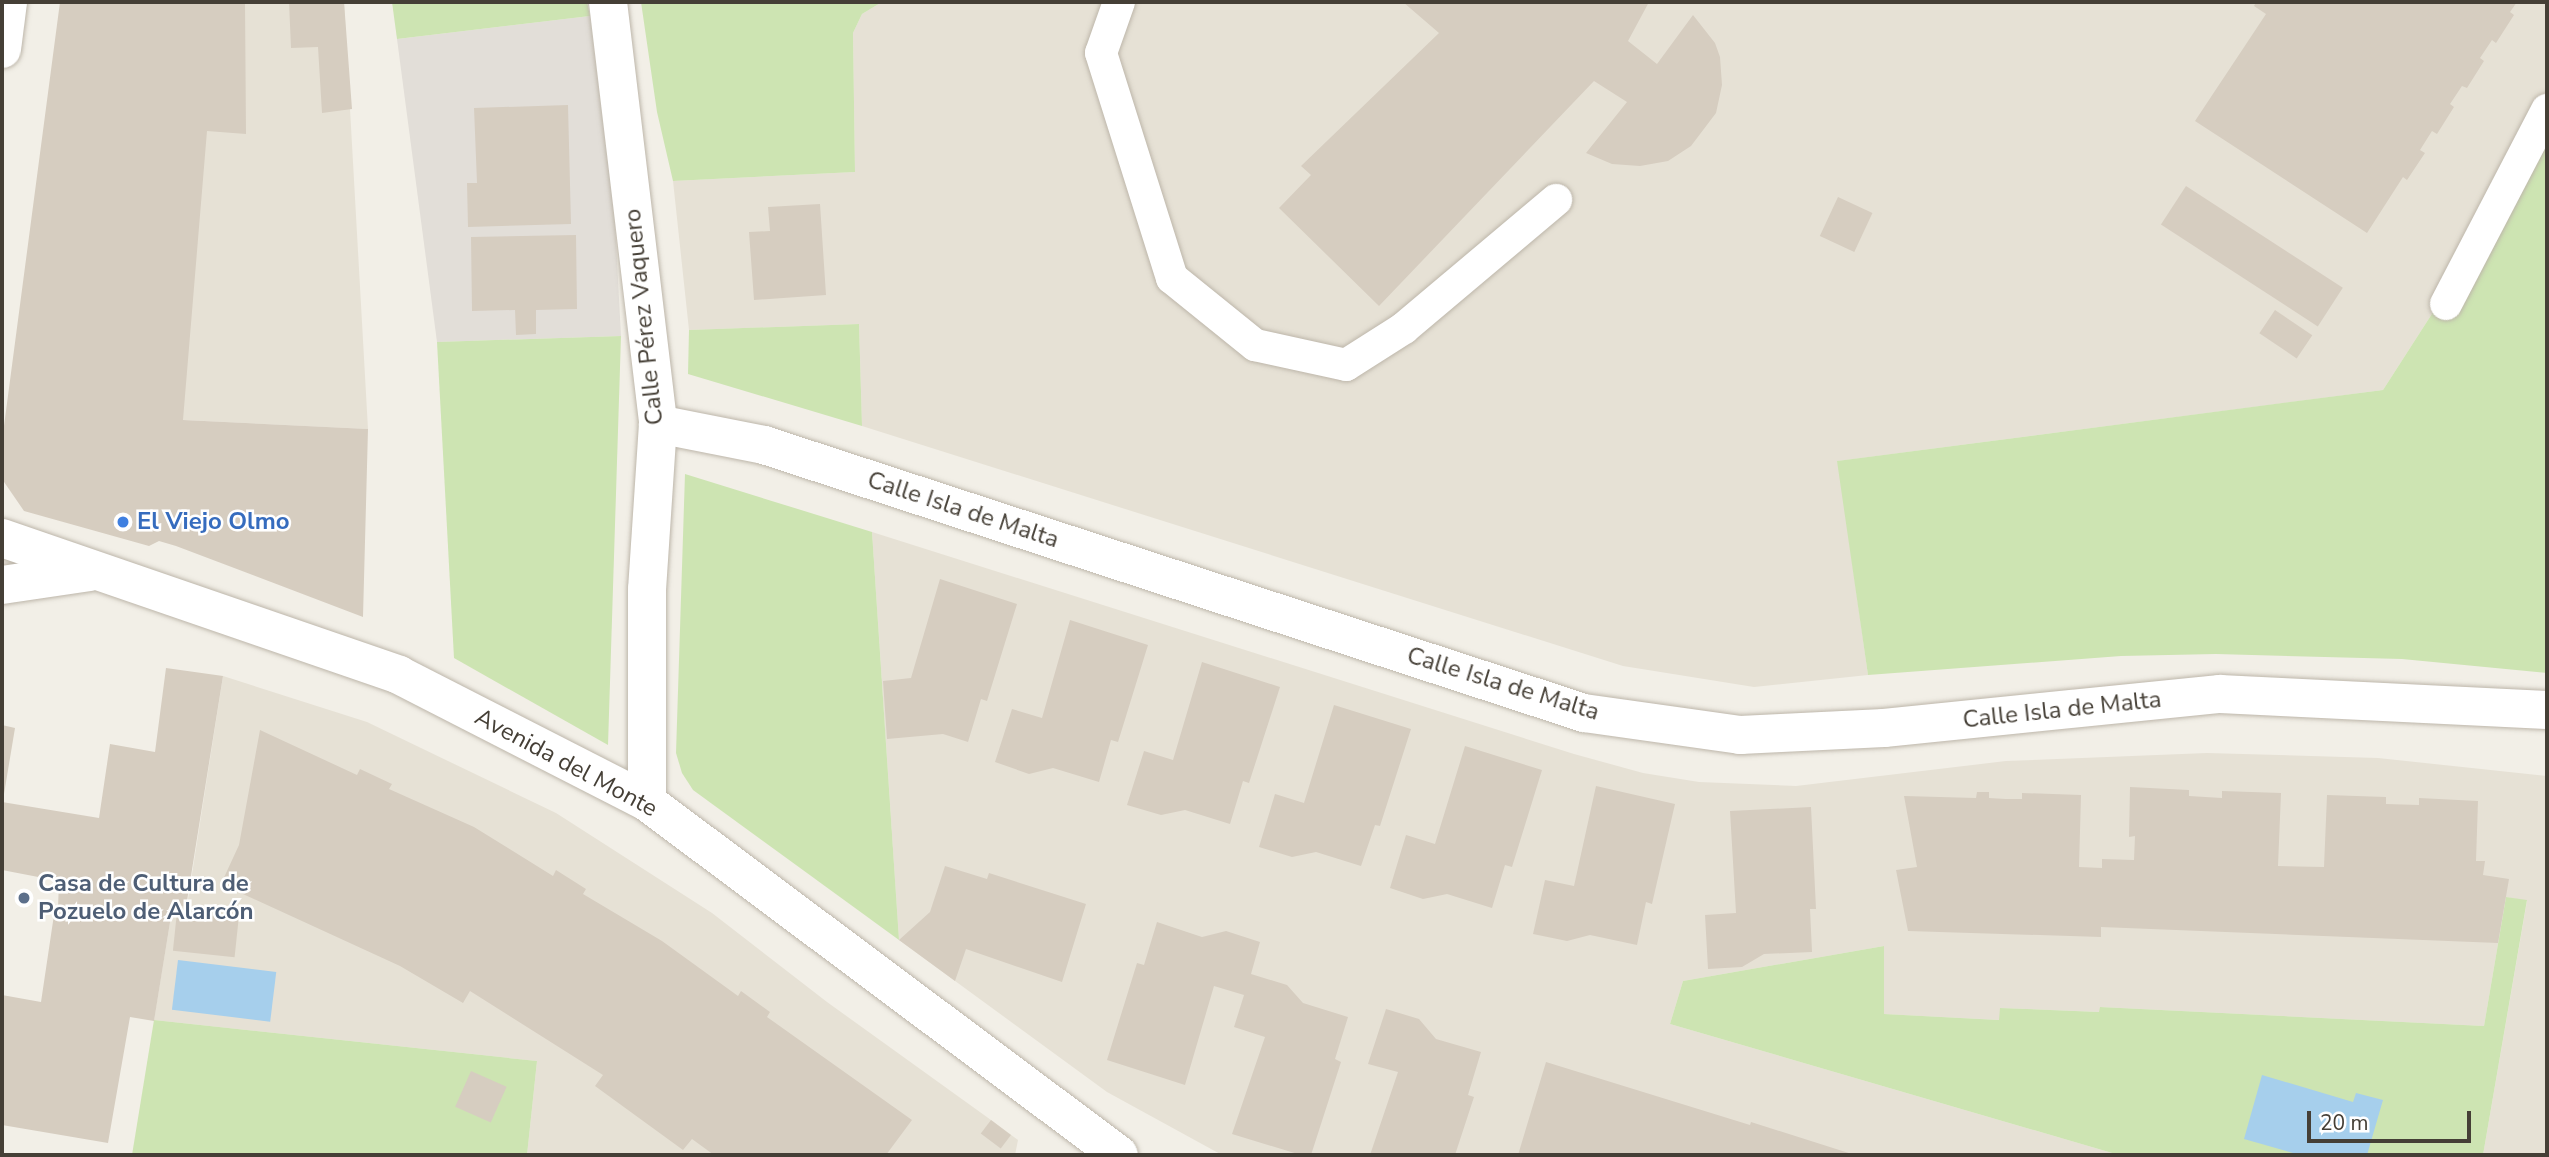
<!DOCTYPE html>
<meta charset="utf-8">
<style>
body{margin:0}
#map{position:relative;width:2549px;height:1157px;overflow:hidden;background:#f2efe7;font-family:"Nunito Sans",sans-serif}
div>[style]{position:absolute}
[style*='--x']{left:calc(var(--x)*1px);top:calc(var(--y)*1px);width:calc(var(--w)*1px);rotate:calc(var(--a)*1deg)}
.residential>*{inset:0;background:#e6e1d5}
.industrial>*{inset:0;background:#e2ded8}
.green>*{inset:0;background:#cde4b2}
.water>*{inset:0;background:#a6cfec;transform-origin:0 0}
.building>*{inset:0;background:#d6cdc0;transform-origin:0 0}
.roads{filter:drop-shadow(0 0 2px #bdb6aa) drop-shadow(0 0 2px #bdb6aa)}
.service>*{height:32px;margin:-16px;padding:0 16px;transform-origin:16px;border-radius:16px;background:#fff}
.minor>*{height:38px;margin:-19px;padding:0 19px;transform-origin:19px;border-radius:19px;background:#fff}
.dots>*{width:19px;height:19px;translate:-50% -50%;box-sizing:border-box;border:4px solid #fff;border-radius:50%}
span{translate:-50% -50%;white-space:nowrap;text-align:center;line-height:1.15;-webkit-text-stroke:5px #fff;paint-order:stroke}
.street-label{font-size:24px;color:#453f36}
.shop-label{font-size:24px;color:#366cbe;font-weight:700}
.left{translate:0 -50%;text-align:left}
.service-label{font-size:24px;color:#4e5e75;font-weight:700}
.frame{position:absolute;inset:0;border:4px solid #453f36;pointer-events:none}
.scale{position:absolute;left:2307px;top:1111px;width:164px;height:32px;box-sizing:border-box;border:4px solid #453f36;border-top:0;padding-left:9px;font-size:21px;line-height:24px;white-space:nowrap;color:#453f36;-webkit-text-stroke:5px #fff;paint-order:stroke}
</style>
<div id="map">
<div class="residential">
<i style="clip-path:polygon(69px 2px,344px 2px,368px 429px,184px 420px,6px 471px)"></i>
<i style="clip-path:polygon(882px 2px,2547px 2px,2547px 135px,2383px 390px,1838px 461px,1868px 675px,1754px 687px,1623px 666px,862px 426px,859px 324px,689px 330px,673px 181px,855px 172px,853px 33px,862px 14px)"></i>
<i style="clip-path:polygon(872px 532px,1574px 754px,1643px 773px,1699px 782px,1796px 786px,2006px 761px,2207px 753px,2378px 758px,2547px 776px,2547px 1155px,2483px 1155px,2527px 901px,2506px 897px,2484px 1026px,2100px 1007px,2100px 1012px,2000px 1008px,2000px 1020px,1883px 1014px,1884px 946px,1683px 981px,1670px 1024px,2119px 1155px,1222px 1155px,1107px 1092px,899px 940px)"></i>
<i style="clip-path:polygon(223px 676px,367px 722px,556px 813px,712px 913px,827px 1002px,991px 1120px,1018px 1140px,1015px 1155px,527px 1155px,537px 1061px,154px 1020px,173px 904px,187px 906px)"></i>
</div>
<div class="industrial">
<i style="clip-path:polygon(590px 16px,615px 223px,621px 336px,437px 342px,397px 39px)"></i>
</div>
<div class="green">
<i style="clip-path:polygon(392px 2px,587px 2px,590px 16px,397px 39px)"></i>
<i style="clip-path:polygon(641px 2px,882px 2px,862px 14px,853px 33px,855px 172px,673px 181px,657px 112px)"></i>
<i style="clip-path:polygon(2547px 135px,2547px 673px,2402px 659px,2216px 654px,2121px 656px,1868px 675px,1837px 461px,2383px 390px)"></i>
<i style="clip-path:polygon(859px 324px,862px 426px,688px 374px,689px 330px)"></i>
<i style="clip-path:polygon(621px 336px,608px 745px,454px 658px,437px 342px)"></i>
<i style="clip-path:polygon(685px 474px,872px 532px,899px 940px,693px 790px,682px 773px,676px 753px)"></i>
<i style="clip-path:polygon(2506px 897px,2527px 900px,2483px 1155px,2119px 1155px,1670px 1024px,1683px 981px,1884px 946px,1884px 1014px,1999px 1020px,2000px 1008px,2099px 1012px,2100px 1007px,2484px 1026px)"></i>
<i style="clip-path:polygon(154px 1020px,537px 1061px,527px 1155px,132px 1155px)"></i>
</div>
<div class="water">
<i style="left:178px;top:960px;width:99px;height:50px;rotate:7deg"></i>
<i style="clip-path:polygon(2262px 1075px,2353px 1102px,2356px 1093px,2383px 1100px,2367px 1155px,2300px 1155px,2244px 1139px)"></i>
</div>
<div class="building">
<i style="clip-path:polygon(60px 2px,245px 2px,246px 134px,207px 131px,183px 420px,368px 429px,363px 617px,176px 546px,159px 541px,149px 546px,24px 511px,2px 479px,2px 441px)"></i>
<i style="clip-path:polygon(289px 2px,344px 2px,352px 109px,322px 113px,318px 47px,291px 48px)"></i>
<i style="clip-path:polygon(1403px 2px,1649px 2px,1628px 41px,1657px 64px,1693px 15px,1715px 43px,1720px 57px,1722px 85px,1716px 113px,1691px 146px,1668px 161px,1640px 166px,1612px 164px,1586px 153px,1627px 102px,1594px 81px,1379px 306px,1279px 208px,1311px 175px,1301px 166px,1439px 33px)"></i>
<i style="clip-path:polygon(2256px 2px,2517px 2px,2510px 12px,2514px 15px,2496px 43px,2492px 40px,2480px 58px,2484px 61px,2467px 88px,2462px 86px,2450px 104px,2454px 107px,2437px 134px,2432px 131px,2420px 150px,2425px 153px,2407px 180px,2403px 177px,2367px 233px,2195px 121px,2266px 14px,2254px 6px)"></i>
<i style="clip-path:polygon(568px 105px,571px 224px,468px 227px,467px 183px,477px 183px,474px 108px)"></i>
<i style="left:2186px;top:186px;width:187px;height:46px;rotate:33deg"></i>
<i style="left:1838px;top:197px;width:38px;height:43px;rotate:25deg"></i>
<i style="clip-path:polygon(820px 204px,826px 295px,754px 300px,749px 232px,770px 231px,768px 207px)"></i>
<i style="clip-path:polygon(576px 235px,577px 309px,536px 310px,536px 334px,516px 335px,515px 310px,472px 311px,471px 237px)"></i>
<i style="left:2275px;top:310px;width:45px;height:28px;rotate:34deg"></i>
<i style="clip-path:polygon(940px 579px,1017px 604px,987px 701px,981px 699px,968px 742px,943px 734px,887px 739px,883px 681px,911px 678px)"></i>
<i style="clip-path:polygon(1070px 620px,1148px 645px,1118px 742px,1111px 740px,1099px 782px,1053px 768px,1029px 774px,995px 762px,1012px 709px,1042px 718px)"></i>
<i style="clip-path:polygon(1202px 662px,1280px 687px,1249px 783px,1243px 781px,1230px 824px,1185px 810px,1161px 815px,1127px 805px,1144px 751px,1173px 760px)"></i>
<i style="clip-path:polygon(166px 668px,223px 676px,186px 907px,173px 904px,154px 1021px,130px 1017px,108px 1143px,2px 1125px,2px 995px,41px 1002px,55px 908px,58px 908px,59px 881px,2px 870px,2px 802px,99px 818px,110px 744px,155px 752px)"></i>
<i style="clip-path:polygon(1334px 705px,1411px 729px,1380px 826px,1375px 825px,1361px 866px,1316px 852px,1292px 857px,1259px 847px,1275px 794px,1304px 803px)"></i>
<i style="clip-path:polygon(2px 725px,15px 728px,3px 800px,2px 800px)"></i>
<i style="clip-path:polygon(260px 730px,357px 775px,360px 769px,392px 784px,389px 789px,474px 827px,553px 876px,556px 870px,586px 889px,583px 894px,662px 941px,738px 996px,741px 991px,770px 1012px,767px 1017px,912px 1120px,886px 1155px,714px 1155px,692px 1139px,683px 1150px,595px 1086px,603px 1075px,470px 991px,463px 1003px,400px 966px,221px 884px,239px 845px)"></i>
<i style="clip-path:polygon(1465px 746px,1542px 770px,1512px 867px,1505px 865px,1492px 908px,1447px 894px,1423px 899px,1390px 888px,1406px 835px,1435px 844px)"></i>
<i style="clip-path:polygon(1596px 786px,1675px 804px,1652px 904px,1646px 902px,1637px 945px,1590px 935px,1567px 941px,1533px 934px,1545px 880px,1574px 886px)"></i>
<i style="clip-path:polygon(2130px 787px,2189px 790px,2189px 796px,2222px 798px,2222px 791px,2281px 793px,2278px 866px,2324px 867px,2327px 795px,2386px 797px,2386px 804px,2419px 805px,2419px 798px,2478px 801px,2476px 861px,2485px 861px,2483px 875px,2509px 879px,2498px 943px,2101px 927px,2101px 937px,1908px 931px,1896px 870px,1917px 867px,1904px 796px,1976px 798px,1977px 792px,1989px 792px,1989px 798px,2006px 799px,2022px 799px,2022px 793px,2081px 795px,2079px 867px,2102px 868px,2102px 859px,2134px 860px,2135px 836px,2129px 837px)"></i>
<i style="clip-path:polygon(1811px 807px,1816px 909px,1810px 909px,1812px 952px,1764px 954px,1742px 967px,1708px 969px,1705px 915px,1736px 913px,1730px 811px)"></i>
<i style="clip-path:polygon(945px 866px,987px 879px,989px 873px,1086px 904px,1062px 982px,966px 949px,955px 981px,899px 940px,930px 912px)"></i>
<i style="left:177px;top:912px;width:62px;height:39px;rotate:6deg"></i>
<i style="clip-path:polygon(1157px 922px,1202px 937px,1226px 931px,1260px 942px,1251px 974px,1287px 985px,1303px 1003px,1348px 1017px,1335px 1059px,1341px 1062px,1311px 1155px,1301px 1155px,1232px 1134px,1265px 1037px,1234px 1027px,1244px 995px,1214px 986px,1185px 1085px,1107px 1060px,1137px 963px,1144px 965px)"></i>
<i style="clip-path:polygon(1386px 1009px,1419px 1019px,1436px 1039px,1481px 1052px,1468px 1095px,1474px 1097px,1455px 1155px,1370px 1155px,1398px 1072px,1368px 1064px)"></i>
<i style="clip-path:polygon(1546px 1062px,1750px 1125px,1751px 1122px,1855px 1155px,1518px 1155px)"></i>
<i style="left:471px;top:1071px;width:39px;height:39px;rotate:24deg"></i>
<i style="left:991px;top:1120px;width:25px;height:17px;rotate:37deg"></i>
</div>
<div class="roads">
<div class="service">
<i style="--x:1119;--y:2;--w:54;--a:109.4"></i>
<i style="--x:1101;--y:53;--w:236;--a:72.5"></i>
<i style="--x:1172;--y:278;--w:107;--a:38.9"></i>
<i style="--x:1255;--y:345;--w:93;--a:12.4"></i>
<i style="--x:1346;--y:365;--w:69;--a:-32.5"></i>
<i style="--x:1404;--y:328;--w:199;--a:-40.1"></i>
<i style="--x:2446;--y:304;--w:219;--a:-62.5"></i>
</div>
<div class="minor">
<i style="--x:608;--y:2;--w:425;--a:83.2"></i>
<i style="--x:658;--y:424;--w:165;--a:93.8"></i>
<i style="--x:647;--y:589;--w:213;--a:90"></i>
<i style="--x:2;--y:49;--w:47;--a:-82.7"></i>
<i style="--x:658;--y:424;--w:108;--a:11.2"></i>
<i style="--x:764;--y:445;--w:863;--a:18.1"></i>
<i style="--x:1584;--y:713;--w:158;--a:8"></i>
<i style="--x:1740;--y:735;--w:144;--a:-2.8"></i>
<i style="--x:1884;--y:728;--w:338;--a:-5.8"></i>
<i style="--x:2220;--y:694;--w:327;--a:2.8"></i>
<i style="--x:2;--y:538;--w:420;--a:19"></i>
<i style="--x:399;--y:675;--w:279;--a:27.1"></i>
<i style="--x:647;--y:802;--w:589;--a:36.79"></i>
<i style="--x:2;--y:585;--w:89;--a:-8.4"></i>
</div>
</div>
<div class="dots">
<i style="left:123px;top:522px;background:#3f7fe0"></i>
<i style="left:24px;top:898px;background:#5c6f8a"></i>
</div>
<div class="street-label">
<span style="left:644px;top:317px;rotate:-96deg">Calle Pérez Vaquero</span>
<span style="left:963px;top:510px;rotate:18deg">Calle Isla de Malta</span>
<span style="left:1503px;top:684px;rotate:17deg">Calle Isla de Malta</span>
<span style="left:2062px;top:710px;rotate:-6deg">Calle Isla de Malta</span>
<span style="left:566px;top:763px;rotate:28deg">Avenida del Monte</span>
</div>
<div class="shop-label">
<span class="left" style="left:137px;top:522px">El Viejo Olmo</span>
</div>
<div class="service-label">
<span class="left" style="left:38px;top:898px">Casa de Cultura de<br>Pozuelo de Alarcón</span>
</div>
<div class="frame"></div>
<div class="scale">20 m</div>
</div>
